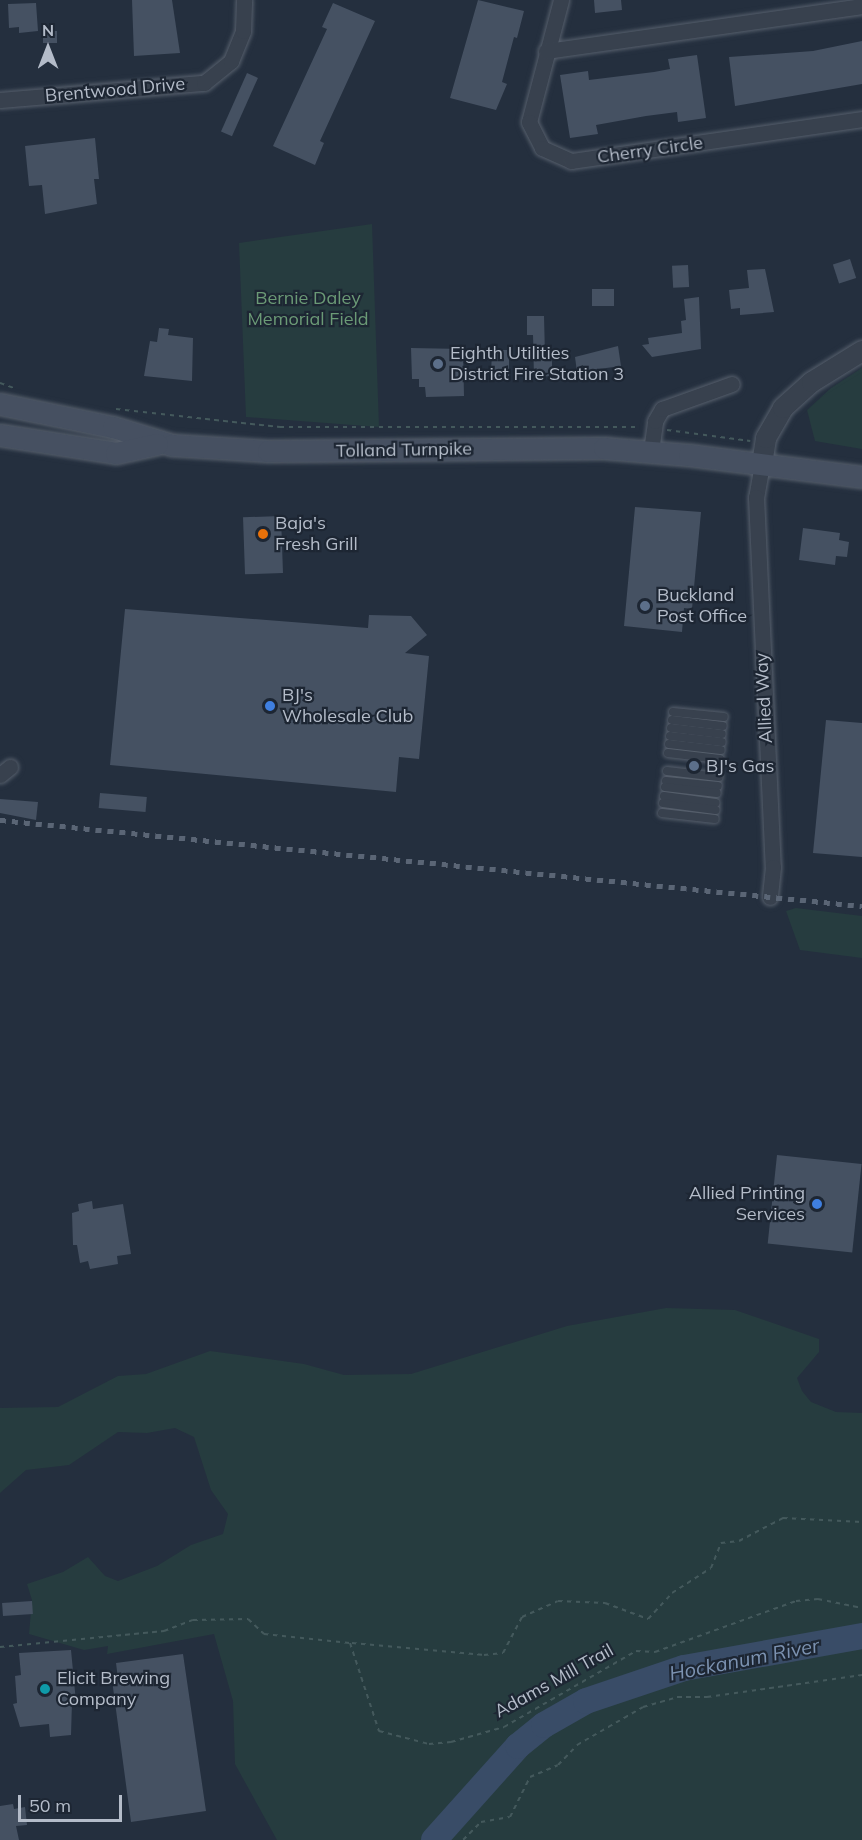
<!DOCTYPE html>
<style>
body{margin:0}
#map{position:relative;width:862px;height:1840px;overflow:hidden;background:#242f3e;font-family:Mulish,sans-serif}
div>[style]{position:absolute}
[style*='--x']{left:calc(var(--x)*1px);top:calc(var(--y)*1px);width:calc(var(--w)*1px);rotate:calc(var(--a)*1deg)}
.green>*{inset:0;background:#263c3f}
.river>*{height:26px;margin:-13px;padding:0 13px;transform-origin:13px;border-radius:13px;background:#394c67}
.building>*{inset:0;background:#455162;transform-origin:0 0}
.path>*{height:2px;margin-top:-1px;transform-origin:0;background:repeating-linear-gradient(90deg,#44595c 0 4.5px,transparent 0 9px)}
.roads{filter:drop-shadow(0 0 2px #565f6c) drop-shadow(0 0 2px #565f6c)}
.service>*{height:8px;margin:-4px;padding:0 4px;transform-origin:4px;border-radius:4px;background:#38414e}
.minor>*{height:15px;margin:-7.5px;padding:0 7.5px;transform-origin:7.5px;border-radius:7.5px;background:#38414e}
.tertiary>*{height:20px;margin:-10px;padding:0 10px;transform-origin:10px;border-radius:10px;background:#38414e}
.secondary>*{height:21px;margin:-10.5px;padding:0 10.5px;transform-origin:10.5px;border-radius:10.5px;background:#465061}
.rail>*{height:4.5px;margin-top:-2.25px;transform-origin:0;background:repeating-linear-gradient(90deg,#5a6575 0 6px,transparent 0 12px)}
.dots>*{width:16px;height:16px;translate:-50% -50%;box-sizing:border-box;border:3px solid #1d2633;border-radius:50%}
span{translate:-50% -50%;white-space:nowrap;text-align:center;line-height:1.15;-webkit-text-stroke:4.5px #1d2633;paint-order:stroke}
.street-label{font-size:18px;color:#b4bcc9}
.park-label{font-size:18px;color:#6b9a76}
.poi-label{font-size:18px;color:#b4bcc9}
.left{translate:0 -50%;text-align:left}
.right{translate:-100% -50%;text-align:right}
.water-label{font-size:20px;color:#7c92b1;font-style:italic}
.north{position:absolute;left:18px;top:18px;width:60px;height:60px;-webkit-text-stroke:4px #1d2633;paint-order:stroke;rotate:0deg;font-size:16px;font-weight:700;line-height:24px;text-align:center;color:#b4bcc9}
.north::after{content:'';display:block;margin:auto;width:21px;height:27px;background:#b4bcc9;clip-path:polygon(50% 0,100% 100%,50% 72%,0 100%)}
.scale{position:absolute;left:18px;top:1795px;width:104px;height:27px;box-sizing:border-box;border:3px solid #b4bcc9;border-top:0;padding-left:8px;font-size:18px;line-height:21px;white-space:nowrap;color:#b4bcc9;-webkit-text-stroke:4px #1d2633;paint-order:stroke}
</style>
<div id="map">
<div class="green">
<i style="clip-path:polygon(372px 224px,379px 427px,246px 417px,239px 243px)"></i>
<i style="clip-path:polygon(862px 368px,862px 449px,815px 441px,807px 410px,831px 388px)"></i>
<i style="clip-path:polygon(796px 908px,862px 916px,862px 958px,800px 950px,786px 911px)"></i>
<i style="clip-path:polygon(666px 1308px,735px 1310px,819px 1339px,819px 1352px,797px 1378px,802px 1391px,811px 1402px,836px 1412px,862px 1413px,862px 1840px,277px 1840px,235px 1764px,233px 1701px,214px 1634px,107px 1654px,108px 1646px,84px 1650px,29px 1634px,32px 1600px,27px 1584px,63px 1572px,88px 1557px,105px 1576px,118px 1581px,157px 1566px,191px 1545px,223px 1534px,228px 1514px,211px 1490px,194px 1437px,175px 1428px,147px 1433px,118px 1432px,69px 1465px,26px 1470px,0 1493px,0 1408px,58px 1407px,118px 1376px,146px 1374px,210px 1351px,304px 1364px,344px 1375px,411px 1374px,567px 1326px)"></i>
</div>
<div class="river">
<i style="--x:434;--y:1840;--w:126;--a:-48.2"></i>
<i style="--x:518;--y:1746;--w:33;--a:-39"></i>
<i style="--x:544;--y:1725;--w:48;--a:-29.7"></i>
<i style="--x:586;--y:1701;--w:103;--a:-18.6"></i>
<i style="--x:684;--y:1668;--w:181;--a:-10.2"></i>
</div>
<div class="building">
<i style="clip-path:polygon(132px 0,172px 0,180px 53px,134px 56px)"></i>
<i style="clip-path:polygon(478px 0,524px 11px,517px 38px,514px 37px,502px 82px,507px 84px,496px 110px,450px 98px)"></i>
<i style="clip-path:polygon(594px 0,621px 0,622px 10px,595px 13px)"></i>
<i style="clip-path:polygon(36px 3px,38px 31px,19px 33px,19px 27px,9px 28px,8px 4px)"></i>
<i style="clip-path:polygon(333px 3px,375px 21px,320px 141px,324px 143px,315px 165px,273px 146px,327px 29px,322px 27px)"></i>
<i style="left:43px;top:31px;width:14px;height:12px"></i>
<i style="clip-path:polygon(862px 41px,862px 84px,735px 106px,729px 57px,813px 51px)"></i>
<i style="clip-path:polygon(697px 55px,706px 118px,678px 122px,677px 112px,646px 116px,596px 125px,598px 134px,570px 138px,560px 75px,588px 71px,589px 80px,654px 72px,670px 69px,668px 59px)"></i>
<i style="left:247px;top:73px;width:12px;height:64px;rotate:24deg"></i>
<i style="clip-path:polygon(95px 138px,99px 179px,94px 179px,97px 204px,45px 214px,42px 185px,29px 186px,25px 146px)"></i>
<i style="left:850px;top:259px;width:20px;height:18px;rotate:72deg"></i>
<i style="left:688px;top:265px;width:22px;height:16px;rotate:87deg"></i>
<i style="clip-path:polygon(765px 269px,774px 312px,740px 315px,740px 308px,731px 309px,729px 290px,749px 288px,747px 270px)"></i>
<i style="left:592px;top:289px;width:22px;height:17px"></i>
<i style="clip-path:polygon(699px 297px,701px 349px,652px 357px,642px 345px,649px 344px,648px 338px,682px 333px,681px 321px,686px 320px,684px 299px)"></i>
<i style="clip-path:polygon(527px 316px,544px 316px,545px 355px,552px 355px,552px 376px,534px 377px,533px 335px,527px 335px)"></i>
<i style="clip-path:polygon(159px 328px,169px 329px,168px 335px,193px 338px,192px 381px,144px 376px,150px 341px,157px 342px)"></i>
<i style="clip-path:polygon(618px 346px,621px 366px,577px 372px,575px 357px)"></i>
<i style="clip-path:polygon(411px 348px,463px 349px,464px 396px,426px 397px,425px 387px,419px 387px,419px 379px,412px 379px)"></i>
<i style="clip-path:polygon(492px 350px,509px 350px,509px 378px,491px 375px)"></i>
<i style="clip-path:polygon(635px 507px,701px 512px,692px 609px,684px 608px,682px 632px,624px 626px)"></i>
<i style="left:281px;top:516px;width:57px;height:38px;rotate:88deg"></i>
<i style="clip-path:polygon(803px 528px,840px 533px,839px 540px,849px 542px,847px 557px,836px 556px,835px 565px,799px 560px)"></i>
<i style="clip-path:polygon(125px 609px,368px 628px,369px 615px,411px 616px,427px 635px,405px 653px,429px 656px,419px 759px,399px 757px,396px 792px,110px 765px)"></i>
<i style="clip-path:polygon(826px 720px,862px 723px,862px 857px,813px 853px)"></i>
<i style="left:100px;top:793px;width:47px;height:15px;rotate:5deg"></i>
<i style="clip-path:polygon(0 799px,38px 802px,36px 820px,0 813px)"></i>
<i style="left:777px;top:1155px;width:85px;height:89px;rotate:6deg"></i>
<i style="clip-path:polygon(92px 1201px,93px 1209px,123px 1204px,131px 1254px,117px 1256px,118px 1264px,90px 1269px,88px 1261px,80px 1263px,77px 1245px,73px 1245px,72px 1213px,79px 1211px,78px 1204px)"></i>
<i style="left:32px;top:1601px;width:13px;height:30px;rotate:86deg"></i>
<i style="clip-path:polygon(71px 1650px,76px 1702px,72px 1702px,71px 1735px,50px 1737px,49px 1724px,20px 1727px,13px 1704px,17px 1703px,15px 1676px,21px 1675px,19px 1653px)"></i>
<i style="clip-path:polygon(183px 1654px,206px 1811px,131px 1822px,112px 1680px,118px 1679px,116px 1663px)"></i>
<i style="clip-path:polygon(13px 1804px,14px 1809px,25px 1807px,27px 1825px,16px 1826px,19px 1840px,0 1840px,0 1806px)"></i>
</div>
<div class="path">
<i style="--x:0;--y:383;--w:15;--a:20"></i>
<i style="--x:116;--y:409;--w:165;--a:6.3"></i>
<i style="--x:280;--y:427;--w:360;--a:0"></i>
<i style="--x:667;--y:430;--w:84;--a:7.5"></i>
<i style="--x:352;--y:1643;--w:133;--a:5.2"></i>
<i style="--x:484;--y:1655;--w:19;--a:-6"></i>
<i style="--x:503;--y:1653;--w:41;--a:-62.2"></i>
<i style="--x:522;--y:1617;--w:39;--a:-24"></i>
<i style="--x:558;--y:1601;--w:47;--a:2.4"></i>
<i style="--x:605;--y:1603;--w:46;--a:20.4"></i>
<i style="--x:648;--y:1619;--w:35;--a:-47"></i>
<i style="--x:672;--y:1593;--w:46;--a:-32.7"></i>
<i style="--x:711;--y:1568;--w:27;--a:-68"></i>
<i style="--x:721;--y:1543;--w:18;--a:-6"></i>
<i style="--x:739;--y:1541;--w:50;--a:-27.6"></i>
<i style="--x:783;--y:1518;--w:79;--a:2.9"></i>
<i style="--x:0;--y:1647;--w:165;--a:-5.6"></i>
<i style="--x:164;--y:1631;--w:31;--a:-21"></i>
<i style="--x:193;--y:1620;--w:55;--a:-1"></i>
<i style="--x:248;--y:1619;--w:22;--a:43"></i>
<i style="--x:264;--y:1634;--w:86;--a:6"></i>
<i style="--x:350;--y:1643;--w:93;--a:71.8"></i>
<i style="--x:379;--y:1731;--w:52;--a:14.6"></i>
<i style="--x:429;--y:1744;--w:22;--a:-5"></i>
<i style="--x:451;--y:1742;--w:55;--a:-15.8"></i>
<i style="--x:504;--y:1727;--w:152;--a:-29.9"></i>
<i style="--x:636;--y:1651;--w:19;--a:3"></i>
<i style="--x:655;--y:1652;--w:150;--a:-19.9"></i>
<i style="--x:796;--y:1601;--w:22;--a:-5"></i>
<i style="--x:818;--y:1599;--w:45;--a:11.6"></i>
<i style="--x:463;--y:1840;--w:25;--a:-45"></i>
<i style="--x:481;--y:1822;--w:29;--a:-10"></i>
<i style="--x:510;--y:1817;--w:45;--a:-63.4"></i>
<i style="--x:530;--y:1777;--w:30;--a:-23"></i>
<i style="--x:558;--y:1765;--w:28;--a:-46"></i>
<i style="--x:577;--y:1745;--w:76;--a:-29.9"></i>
<i style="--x:643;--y:1707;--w:35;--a:-16"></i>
<i style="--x:677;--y:1697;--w:30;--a:0"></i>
<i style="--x:707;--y:1697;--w:157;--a:-8.1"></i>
</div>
<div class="roads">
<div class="service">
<i style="--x:673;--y:712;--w:51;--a:5.6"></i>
<i style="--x:672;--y:720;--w:51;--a:6.7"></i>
<i style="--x:671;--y:728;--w:51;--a:6.7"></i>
<i style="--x:670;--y:736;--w:52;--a:6.6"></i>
<i style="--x:669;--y:744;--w:52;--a:6.6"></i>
<i style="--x:668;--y:753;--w:52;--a:6.6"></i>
<i style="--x:667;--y:771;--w:52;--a:6.6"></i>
<i style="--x:666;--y:781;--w:52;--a:5.5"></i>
<i style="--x:665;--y:787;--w:52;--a:6.6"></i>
<i style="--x:664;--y:796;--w:52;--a:7.7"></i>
<i style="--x:663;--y:803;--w:53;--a:7.5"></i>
<i style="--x:662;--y:813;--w:53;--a:6.5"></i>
</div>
<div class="minor">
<i style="--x:561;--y:0;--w:126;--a:104.7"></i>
<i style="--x:529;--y:122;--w:29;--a:63"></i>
<i style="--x:542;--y:148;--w:32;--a:24"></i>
<i style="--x:571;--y:161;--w:294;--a:-8.2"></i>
<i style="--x:546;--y:51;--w:319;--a:-8.1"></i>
<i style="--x:0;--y:100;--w:205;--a:-4.8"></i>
<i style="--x:204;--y:83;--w:35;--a:-39"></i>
<i style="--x:231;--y:61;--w:32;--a:-68"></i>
<i style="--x:243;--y:31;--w:31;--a:-88"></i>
<i style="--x:651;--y:451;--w:30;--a:-82"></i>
<i style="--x:655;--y:421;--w:14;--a:-60"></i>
<i style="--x:662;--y:409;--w:74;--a:-19.7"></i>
<i style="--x:762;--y:464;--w:34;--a:100"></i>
<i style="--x:756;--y:497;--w:370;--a:87.4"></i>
<i style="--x:773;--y:867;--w:30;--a:96"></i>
<i style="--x:0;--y:775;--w:13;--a:-39"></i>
</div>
<div class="tertiary">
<i style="--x:762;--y:464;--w:26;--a:-81"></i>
<i style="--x:766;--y:438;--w:34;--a:-60"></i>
<i style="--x:783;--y:408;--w:39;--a:-42"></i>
<i style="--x:812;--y:382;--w:59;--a:-31.8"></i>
</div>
<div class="secondary">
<i style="--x:0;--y:404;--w:115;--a:11.5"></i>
<i style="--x:113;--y:427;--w:62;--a:17"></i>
<i style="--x:172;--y:445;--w:96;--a:3.6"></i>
<i style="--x:268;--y:451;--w:336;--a:-0.5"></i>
<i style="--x:604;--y:448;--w:85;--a:4.7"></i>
<i style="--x:689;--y:455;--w:174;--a:7.2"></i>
<i style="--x:0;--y:435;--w:117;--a:8.8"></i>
<i style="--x:116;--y:453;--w:42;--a:-12.4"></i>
</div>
</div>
<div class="rail">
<i style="--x:0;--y:820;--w:866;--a:5.7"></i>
</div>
<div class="dots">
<i style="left:438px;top:364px;background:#5c6f8a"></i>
<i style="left:263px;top:534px;background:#e8710a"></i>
<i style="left:645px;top:606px;background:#5c6f8a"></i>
<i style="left:270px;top:706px;background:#3f7fe0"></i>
<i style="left:694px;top:766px;background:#5c6f8a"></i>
<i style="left:817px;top:1204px;background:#3f7fe0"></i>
<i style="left:45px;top:1689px;background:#0f9aa8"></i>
</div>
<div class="street-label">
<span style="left:115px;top:90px;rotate:-5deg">Brentwood Drive</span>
<span style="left:650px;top:150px;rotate:-8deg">Cherry Circle</span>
<span style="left:404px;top:450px;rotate:-1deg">Tolland Turnpike</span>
<span style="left:764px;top:698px;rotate:-93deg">Allied Way</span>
<span style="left:554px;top:1681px;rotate:-29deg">Adams Mill Trail</span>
</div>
<div class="park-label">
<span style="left:308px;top:309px">Bernie Daley<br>Memorial Field</span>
</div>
<div class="poi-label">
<span class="left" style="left:450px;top:364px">Eighth Utilities<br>District Fire Station 3</span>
<span class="left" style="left:275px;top:534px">Baja's<br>Fresh Grill</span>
<span class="left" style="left:657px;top:606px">Buckland<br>Post Office</span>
<span class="left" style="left:282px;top:706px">BJ's<br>Wholesale Club</span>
<span class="left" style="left:706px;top:766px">BJ's Gas</span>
<span class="right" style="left:805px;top:1204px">Allied Printing<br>Services</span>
<span class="left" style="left:57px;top:1689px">Elicit Brewing<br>Company</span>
</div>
<div class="water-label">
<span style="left:744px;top:1659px;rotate:-11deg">Hockanum River</span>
</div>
<div class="north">N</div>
<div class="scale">50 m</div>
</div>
